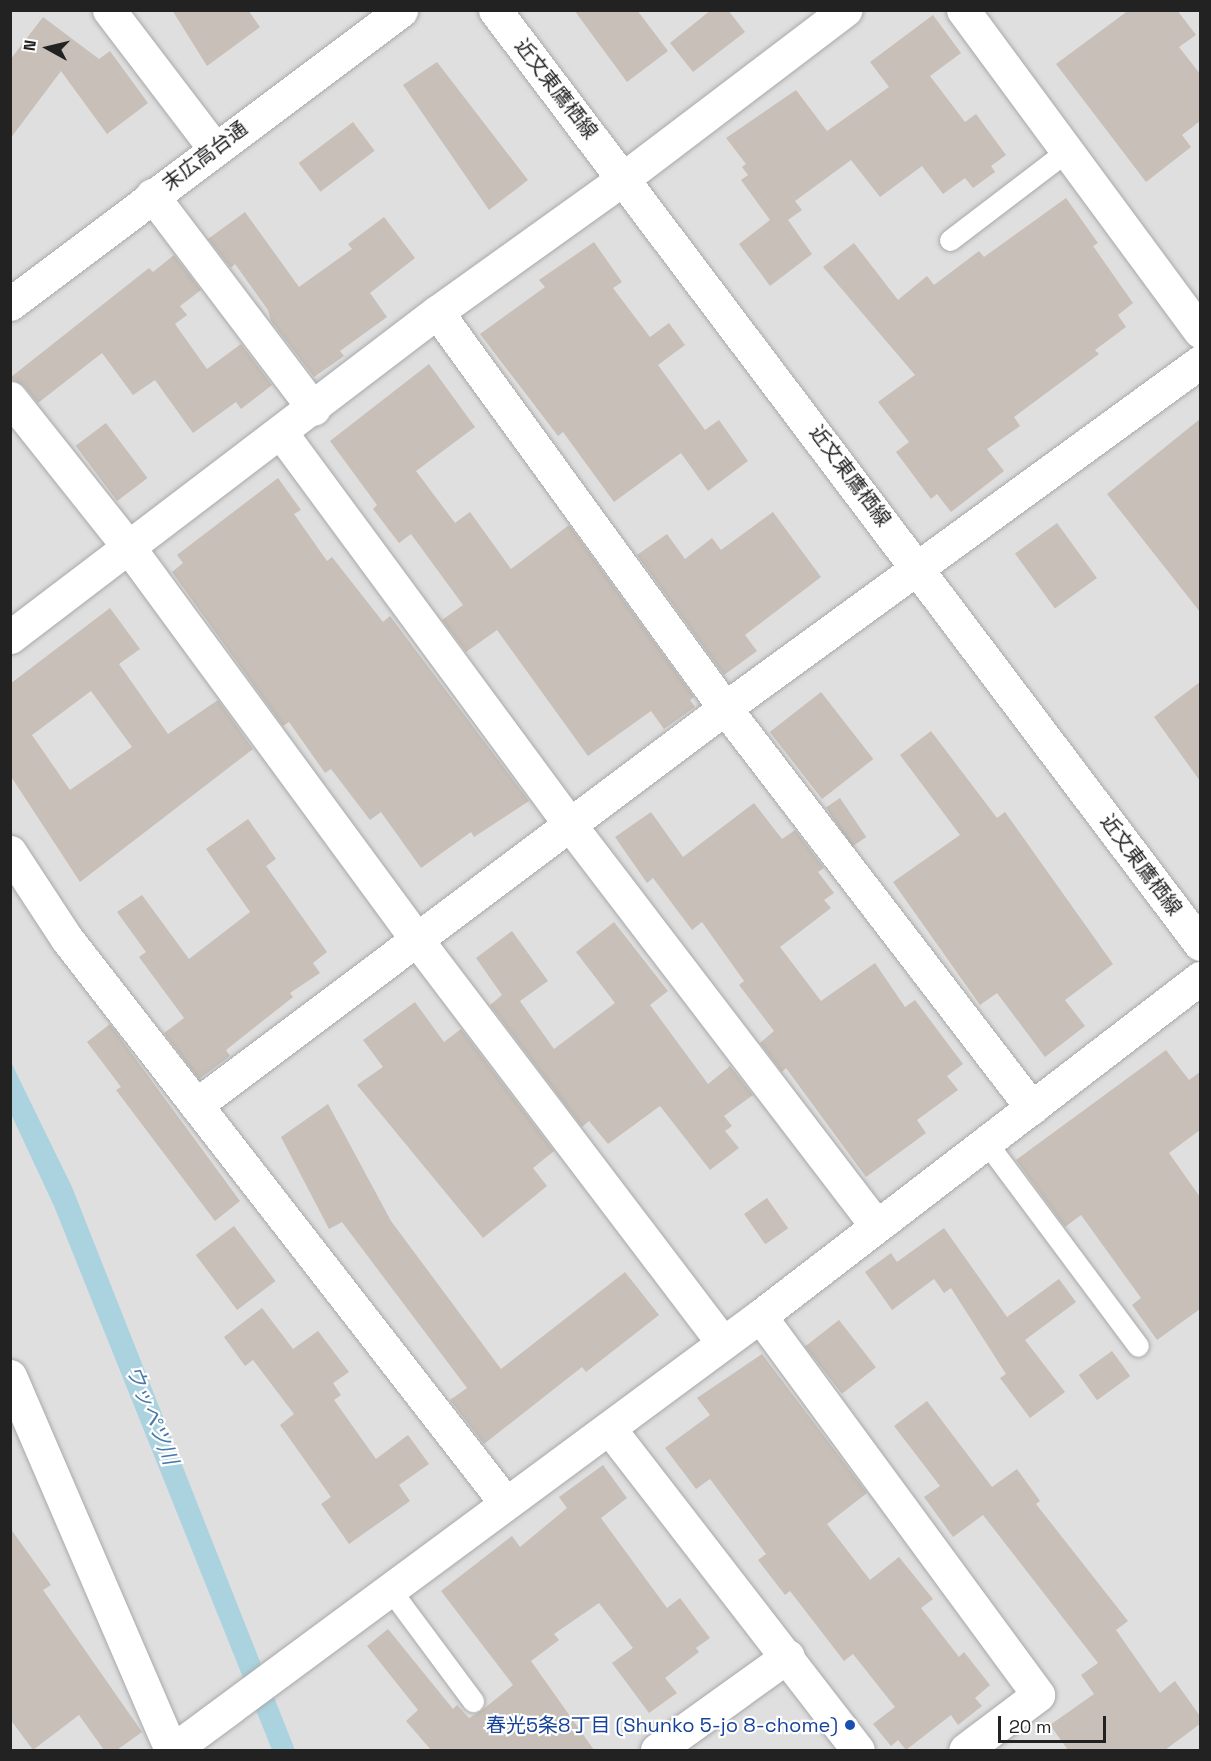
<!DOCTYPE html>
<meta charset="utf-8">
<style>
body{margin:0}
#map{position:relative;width:1211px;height:1761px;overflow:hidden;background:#f2efe9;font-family:"Space Grotesk","Noto Sans JP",sans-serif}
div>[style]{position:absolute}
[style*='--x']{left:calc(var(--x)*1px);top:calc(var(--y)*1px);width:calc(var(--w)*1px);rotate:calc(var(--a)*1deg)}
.residential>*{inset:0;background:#e0dfdf;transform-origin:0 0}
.water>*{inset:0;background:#aad3df}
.building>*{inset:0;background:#c7bfb8;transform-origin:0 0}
.roads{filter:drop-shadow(0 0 2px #a9a9a9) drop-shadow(0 0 2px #a9a9a9)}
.service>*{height:21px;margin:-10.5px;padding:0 10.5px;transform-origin:10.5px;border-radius:10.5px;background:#fff}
.minor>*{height:33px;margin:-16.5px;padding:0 16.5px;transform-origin:16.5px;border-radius:16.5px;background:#fff}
.tertiary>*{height:33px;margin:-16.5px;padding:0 16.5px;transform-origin:16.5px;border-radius:16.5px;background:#fff}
.dots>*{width:16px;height:16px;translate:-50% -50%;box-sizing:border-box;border:3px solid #fff;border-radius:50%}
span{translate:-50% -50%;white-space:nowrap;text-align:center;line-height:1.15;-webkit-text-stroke:4.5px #fff;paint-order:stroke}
.street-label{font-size:20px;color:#222}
.transit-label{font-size:20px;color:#164399}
.right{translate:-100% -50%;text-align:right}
.water-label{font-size:21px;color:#4a7aab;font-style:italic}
.frame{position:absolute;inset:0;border:12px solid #222;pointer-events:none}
.north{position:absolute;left:18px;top:18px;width:60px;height:60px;-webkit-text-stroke:4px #fff;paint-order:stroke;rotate:278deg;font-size:16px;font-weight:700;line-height:24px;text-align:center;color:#222}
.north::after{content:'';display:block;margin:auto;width:21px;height:27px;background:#222;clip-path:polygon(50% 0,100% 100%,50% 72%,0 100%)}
.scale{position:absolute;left:998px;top:1716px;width:108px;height:27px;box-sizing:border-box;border:3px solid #222;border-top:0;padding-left:8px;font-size:18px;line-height:21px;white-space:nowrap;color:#222;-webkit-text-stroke:4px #fff;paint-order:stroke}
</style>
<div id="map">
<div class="residential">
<i style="left:11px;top:11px;width:1189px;height:1739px"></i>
</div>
<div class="water">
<i style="clip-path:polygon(10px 1060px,72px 1187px,295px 1750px,272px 1750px,54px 1206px,11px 1114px)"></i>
</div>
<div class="building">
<i style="clip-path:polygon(172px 10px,248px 10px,260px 27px,207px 66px)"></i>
<i style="clip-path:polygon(574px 10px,637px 10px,668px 51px,627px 82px)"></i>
<i style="clip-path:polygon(711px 10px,728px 10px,745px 32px,693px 72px,670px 43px)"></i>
<i style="clip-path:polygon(1129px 10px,1177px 10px,1196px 35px,1179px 47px,1200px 74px,1200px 121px,1182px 135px,1191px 147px,1146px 182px,1056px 64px)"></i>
<i style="clip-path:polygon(933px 15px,961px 53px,930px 76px,965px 122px,976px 114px,1006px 155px,991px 166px,995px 172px,973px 188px,965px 178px,943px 194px,922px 166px,880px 197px,851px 160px,795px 201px,802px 210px,788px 220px,812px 254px,770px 286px,739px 244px,770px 220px,741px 180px,748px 175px,742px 167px,746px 164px,726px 138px,796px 90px,827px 131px,889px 87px,870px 62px)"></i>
<i style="clip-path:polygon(43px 17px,99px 59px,110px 51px,148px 103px,107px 134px,61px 71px,10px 139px,10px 60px)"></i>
<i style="clip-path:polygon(437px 62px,528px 180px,489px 210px,403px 85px)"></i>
<i style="left:353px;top:122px;width:36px;height:68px;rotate:53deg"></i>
<i style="clip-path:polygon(1066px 198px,1098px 243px,1093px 246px,1133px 303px,1118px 315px,1126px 327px,1095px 350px,1099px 354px,1014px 417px,1020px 426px,987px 449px,1004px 471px,951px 512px,937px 494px,931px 499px,896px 452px,909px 442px,878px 402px,915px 375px,823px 267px,854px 243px,898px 300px,927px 276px,934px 285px,979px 251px,984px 257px)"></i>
<i style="clip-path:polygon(245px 212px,299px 287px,352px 249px,348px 244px,384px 217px,415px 258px,370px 293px,387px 317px,340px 351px,344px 356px,314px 377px,271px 321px,268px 310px,235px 264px,231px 268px,208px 239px)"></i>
<i style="clip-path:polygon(594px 242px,622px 282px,613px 288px,650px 337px,669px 323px,685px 345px,658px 365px,705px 430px,719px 420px,748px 461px,708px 491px,681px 453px,614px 502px,563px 432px,558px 436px,480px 334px,545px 287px,539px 280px)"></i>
<i style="clip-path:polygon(174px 255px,201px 290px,180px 306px,187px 315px,175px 324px,207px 369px,241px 344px,272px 385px,241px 409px,236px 402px,193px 433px,155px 380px,133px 395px,102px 353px,38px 403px,24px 386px,13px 380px,11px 377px,149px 268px,153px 272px)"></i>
<i style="clip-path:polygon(429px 364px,475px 427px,416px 471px,455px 523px,470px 512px,511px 569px,569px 525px,694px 697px,690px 700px,695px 707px,664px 729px,651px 711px,588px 756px,497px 630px,466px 652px,442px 620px,463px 605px,411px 534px,399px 543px,373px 509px,377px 505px,330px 441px)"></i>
<i style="clip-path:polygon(1200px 419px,1200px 612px,1107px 494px)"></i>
<i style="left:106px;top:423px;width:69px;height:38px;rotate:53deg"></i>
<i style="clip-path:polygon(278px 478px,301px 510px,294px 514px,327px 561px,332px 557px,383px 622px,390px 616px,529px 801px,474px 837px,471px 832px,421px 868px,381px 812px,370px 820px,331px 769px,325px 773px,289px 722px,283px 726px,172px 572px,183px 563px,177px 555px)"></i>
<i style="clip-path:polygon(773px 512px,821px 577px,745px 635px,757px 651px,724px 675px,637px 555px,667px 534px,685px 559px,712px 538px,721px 550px)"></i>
<i style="left:1057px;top:523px;width:68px;height:52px;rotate:54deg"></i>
<i style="clip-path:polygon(evenodd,110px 608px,140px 649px,119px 664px,168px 734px,218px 700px,253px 749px,80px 882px,10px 775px,10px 684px,110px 608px,91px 691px,132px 747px,70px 790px,32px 735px,91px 691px)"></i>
<i style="clip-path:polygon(1200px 682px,1200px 781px,1154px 717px)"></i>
<i style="left:821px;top:692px;width:85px;height:65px;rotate:52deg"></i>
<i style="clip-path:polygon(931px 731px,997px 818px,1005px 812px,1113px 964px,1065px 1000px,1085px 1026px,1045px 1057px,997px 993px,980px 1005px,893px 882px,960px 835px,900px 755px)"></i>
<i style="left:840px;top:798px;width:47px;height:17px;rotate:56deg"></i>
<i style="clip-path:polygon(754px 803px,782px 839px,795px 830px,824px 868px,818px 872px,834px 893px,824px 900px,831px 908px,780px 947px,821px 1001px,875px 963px,905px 1007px,915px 1000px,963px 1064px,947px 1076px,958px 1090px,917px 1120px,926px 1133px,866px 1177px,786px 1068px,782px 1072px,760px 1043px,774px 1031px,739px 985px,744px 981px,702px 922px,692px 930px,653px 878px,647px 883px,615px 837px,651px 812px,683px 857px)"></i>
<i style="clip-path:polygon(248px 819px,276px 859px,266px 866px,327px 952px,313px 963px,320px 973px,290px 993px,293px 997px,226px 1050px,230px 1056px,199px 1079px,164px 1033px,184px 1018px,139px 957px,146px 952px,117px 912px,142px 895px,189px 959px,250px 912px,206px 849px)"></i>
<i style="clip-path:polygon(614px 922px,668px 991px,650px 1005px,708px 1084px,730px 1066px,753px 1095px,724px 1116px,732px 1126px,725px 1131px,739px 1148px,710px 1170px,660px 1106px,608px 1144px,589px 1121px,582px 1127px,490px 1005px,502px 995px,476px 958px,512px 931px,548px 981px,520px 1001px,554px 1049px,615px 1003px,576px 952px)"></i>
<i style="clip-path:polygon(415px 1002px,444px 1042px,461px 1029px,554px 1151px,533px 1168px,547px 1186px,483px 1238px,357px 1085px,383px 1067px,363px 1040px)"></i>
<i style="clip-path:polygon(110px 1024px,240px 1201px,215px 1221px,116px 1090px,121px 1087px,87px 1042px)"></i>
<i style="clip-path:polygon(1166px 1050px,1189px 1080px,1200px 1072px,1200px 1130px,1169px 1153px,1200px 1197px,1200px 1309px,1157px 1340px,1132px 1305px,1141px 1298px,1081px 1215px,1065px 1227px,1016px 1160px)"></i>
<i style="clip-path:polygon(328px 1104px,391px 1221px,501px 1369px,625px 1272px,659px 1315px,586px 1372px,582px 1367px,484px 1444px,450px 1400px,467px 1388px,342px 1222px,329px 1229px,281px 1137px)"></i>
<i style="left:767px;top:1198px;width:37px;height:28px;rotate:55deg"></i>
<i style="left:234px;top:1226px;width:69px;height:48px;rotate:53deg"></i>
<i style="clip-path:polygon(944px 1228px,1007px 1317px,1059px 1279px,1076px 1302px,1025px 1340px,1065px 1392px,1030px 1418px,1000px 1378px,1006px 1374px,951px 1288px,944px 1293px,934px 1279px,892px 1310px,865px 1272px,891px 1253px,897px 1262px)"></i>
<i style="clip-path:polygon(262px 1308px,293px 1349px,318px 1331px,349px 1372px,333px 1383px,341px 1395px,334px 1400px,376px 1459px,408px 1435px,429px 1464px,399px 1485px,410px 1501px,349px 1544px,321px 1504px,331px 1497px,280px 1425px,294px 1414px,253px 1360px,245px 1366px,224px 1337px)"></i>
<i style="left:839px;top:1320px;width:60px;height:43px;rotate:52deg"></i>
<i style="left:1112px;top:1351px;width:31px;height:41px;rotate:54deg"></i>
<i style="clip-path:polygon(762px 1354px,867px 1493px,827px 1524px,870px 1580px,899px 1557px,933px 1599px,921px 1608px,959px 1657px,964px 1652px,990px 1685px,975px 1698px,982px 1706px,958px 1725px,951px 1715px,906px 1750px,898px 1740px,891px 1746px,873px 1724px,895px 1707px,853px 1654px,844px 1661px,790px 1591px,785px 1595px,758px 1560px,766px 1554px,710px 1479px,696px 1489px,665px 1448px,710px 1415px,697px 1398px)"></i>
<i style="clip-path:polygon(927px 1401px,992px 1487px,1017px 1469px,1040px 1501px,1036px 1504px,1128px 1621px,1116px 1630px,1160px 1693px,1175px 1681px,1200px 1716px,1200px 1724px,1165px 1750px,1068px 1750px,1050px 1725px,1094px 1694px,1081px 1675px,1098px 1663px,983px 1515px,953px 1537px,924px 1497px,940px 1486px,894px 1426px)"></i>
<i style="clip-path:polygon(603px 1465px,627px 1498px,601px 1518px,667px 1608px,680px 1598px,710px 1638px,696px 1648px,699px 1652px,665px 1678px,677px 1693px,649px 1713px,612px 1663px,633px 1648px,599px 1603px,554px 1634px,559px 1640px,531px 1661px,594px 1750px,431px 1750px,406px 1721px,418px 1710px,367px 1646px,388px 1629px,453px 1709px,457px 1705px,469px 1718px,481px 1711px,513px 1685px,441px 1591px,512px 1536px,520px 1547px,567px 1508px,559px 1497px)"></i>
<i style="clip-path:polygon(10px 1528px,51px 1585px,43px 1590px,142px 1732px,117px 1750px,104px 1750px,79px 1715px,33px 1750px,10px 1719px)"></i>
</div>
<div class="roads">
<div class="service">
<i style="--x:950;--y:240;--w:147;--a:-37.3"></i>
<i style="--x:986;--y:1142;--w:254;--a:53.3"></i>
<i style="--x:389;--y:1588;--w:141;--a:53.4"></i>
</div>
<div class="minor">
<i style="--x:109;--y:10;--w:173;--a:52.7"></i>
<i style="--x:963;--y:10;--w:399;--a:53.6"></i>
<i style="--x:152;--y:195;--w:268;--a:52.9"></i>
<i style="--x:437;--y:312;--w:490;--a:54"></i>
<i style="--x:725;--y:708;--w:504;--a:52.49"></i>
<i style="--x:10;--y:398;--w:193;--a:51.5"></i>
<i style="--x:130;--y:549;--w:485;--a:53.7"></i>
<i style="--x:417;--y:940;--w:506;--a:52.79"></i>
<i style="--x:282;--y:434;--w:486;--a:53.6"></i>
<i style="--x:570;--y:825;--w:502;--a:52.61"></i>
<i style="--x:10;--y:637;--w:537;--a:-37.28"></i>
<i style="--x:437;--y:312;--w:230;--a:-35.6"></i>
<i style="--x:624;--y:178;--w:278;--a:-37.2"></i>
<i style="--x:10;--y:852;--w:104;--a:56.8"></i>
<i style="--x:67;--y:939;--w:713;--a:52.12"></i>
<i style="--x:196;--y:1105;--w:661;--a:-36.89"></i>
<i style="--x:725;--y:708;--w:588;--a:-36.07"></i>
<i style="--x:760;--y:1316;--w:470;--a:53.7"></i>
<i style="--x:1038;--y:1695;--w:91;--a:143"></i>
<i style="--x:10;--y:1376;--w:407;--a:66.7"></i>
<i style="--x:609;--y:1428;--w:407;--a:52.3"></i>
<i style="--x:173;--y:1750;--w:730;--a:-36.48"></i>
<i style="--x:760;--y:1316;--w:555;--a:-37.53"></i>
<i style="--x:657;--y:1750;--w:161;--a:-35.7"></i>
</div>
<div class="tertiary">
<i style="--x:495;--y:10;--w:1170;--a:52.95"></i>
<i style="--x:10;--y:304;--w:489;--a:-36.9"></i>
</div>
</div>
<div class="dots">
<i style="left:850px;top:1725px;background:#1a4fb4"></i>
</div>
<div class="street-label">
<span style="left:556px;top:89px;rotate:52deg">近文東鷹栖線</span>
<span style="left:205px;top:156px;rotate:-37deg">末広高台通</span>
<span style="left:850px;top:476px;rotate:53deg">近文東鷹栖線</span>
<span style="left:1141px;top:865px;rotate:53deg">近文東鷹栖線</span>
</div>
<div class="transit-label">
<span class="right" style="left:838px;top:1725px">春光5条8丁目 (Shunko 5-jo 8-chome)</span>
</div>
<div class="water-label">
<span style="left:152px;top:1415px;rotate:68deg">ウッペツ川</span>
</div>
<div class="frame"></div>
<div class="north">N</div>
<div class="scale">20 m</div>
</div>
